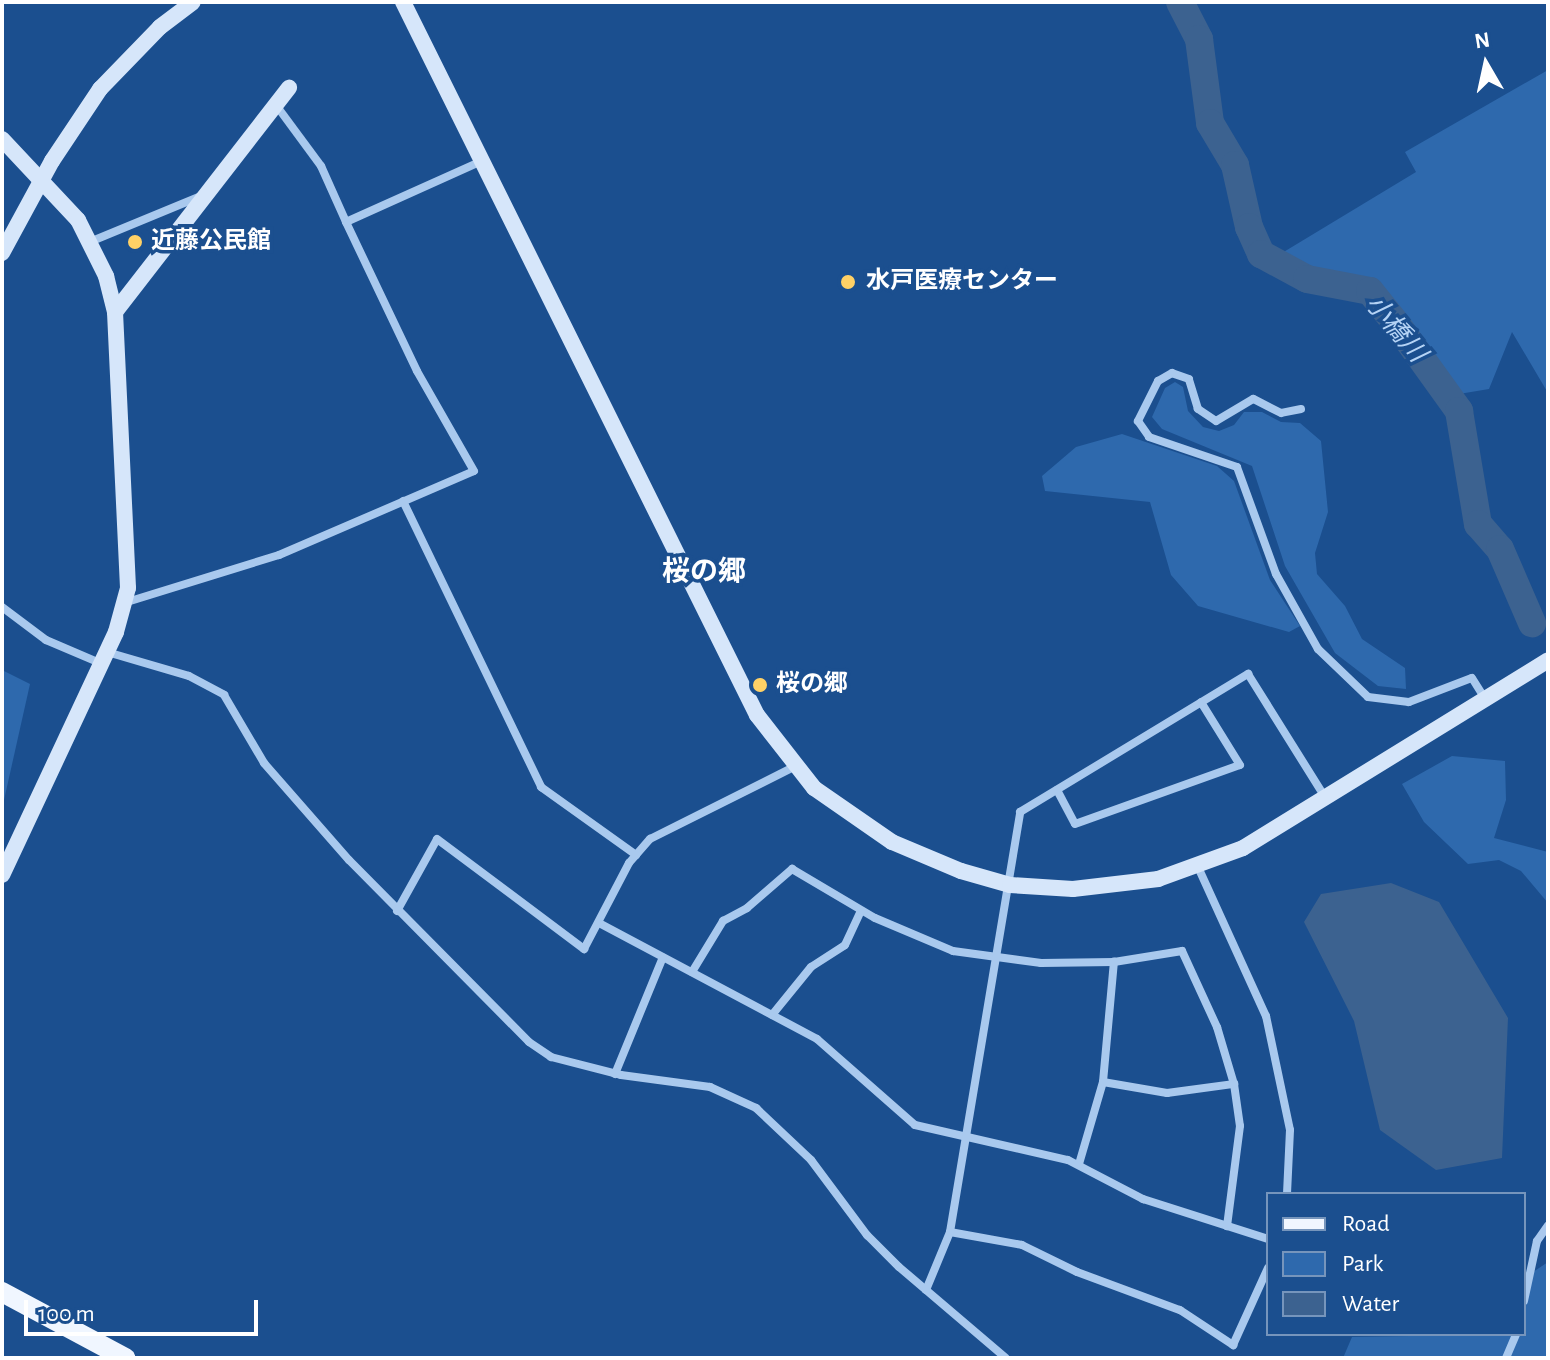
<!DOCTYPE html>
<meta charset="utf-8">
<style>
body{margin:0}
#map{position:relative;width:1550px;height:1360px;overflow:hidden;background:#1b4f8f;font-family:"Alegreya Sans","Noto Sans JP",sans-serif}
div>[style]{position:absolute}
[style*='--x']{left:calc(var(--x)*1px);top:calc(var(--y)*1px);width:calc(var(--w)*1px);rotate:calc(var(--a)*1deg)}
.green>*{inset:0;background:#2e69ad}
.water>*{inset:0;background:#3c6290}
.river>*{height:28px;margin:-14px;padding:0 14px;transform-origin:14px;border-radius:14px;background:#3c6290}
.street>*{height:8px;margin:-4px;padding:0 4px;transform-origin:4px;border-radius:4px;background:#a9c9ee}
.secondary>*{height:16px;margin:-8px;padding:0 8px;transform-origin:8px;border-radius:8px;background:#d6e6fa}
.primary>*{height:20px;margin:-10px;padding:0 10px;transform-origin:10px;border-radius:10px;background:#f0f6ff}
.dots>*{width:22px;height:22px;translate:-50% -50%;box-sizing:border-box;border:4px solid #1b4f8f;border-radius:50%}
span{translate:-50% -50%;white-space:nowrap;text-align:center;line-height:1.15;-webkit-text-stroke:7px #1b4f8f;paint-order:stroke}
.poi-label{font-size:24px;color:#fff;font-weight:700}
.left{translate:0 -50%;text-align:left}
.water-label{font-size:26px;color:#b5d3f5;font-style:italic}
.quarter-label{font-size:28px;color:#fff;font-weight:700}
.frame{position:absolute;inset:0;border:4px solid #fff;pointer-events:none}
.legend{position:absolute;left:1266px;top:1192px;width:260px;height:144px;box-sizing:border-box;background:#1b4f8f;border:2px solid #7695bc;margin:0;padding:10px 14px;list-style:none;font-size:24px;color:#fff}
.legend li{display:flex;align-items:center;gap:16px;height:40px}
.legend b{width:40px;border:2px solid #7695bc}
.north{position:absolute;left:1446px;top:24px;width:80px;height:80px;-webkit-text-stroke:6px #1b4f8f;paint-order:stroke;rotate:351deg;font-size:22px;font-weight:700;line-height:32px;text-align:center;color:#fff}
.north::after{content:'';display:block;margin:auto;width:28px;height:36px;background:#fff;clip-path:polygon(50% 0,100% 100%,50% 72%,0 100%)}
.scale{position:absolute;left:24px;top:1300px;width:234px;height:36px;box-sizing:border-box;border:4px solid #fff;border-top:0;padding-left:10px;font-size:24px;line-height:28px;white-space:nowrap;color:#fff;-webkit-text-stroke:6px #1b4f8f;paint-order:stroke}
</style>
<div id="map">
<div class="green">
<i style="clip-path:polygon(1548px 70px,1548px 393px,1512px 332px,1489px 389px,1459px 394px,1379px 291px,1328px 277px,1282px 253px,1416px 172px,1405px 152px)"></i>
<i style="clip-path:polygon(1175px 382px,1183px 387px,1188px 411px,1203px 427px,1219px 431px,1234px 425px,1244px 412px,1262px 412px,1281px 422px,1300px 423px,1321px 441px,1328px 512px,1315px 553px,1317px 574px,1345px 606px,1362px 639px,1405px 668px,1406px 689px,1378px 686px,1335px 653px,1285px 566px,1252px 466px,1162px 429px,1152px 417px,1165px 388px)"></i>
<i style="clip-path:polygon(1122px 434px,1217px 466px,1234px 481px,1270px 580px,1300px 626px,1289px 632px,1198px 606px,1171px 575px,1150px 502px,1045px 491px,1042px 476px,1076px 447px)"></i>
<i style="clip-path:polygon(2px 670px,30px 684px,2px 809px)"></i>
<i style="clip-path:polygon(1452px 756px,1505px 761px,1506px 800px,1494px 838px,1548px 852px,1548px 903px,1521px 871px,1499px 860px,1468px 864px,1424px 822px,1402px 784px)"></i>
<i style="clip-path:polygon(1548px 1262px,1548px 1358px,1343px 1358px,1352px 1337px,1524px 1334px,1524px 1278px)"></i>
</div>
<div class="water">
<i style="clip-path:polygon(1391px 883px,1439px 902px,1508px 1018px,1502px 1158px,1436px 1170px,1380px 1130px,1354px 1021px,1304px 922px,1321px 894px)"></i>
</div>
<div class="river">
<i style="--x:1180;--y:2;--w:42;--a:62.8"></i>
<i style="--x:1199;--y:39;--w:85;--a:82.5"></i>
<i style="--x:1210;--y:123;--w:49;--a:59.2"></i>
<i style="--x:1235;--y:165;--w:64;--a:77.3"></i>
<i style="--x:1249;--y:227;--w:30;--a:66"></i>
<i style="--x:1261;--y:254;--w:52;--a:28.5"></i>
<i style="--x:1307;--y:279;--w:64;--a:10.8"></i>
<i style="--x:1370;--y:291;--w:45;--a:51.3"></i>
<i style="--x:1398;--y:326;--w:105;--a:54.3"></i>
<i style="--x:1459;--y:411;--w:115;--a:80.5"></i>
<i style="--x:1478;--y:524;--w:33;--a:49"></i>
<i style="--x:1500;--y:549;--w:81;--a:66.6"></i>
</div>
<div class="street">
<i style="--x:276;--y:105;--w:76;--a:53.6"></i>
<i style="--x:321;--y:166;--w:61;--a:65.9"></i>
<i style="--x:92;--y:241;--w:116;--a:-22.4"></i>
<i style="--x:1301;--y:409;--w:20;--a:169"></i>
<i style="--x:1281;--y:413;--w:31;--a:-153"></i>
<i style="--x:1253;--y:399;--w:43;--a:149.3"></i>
<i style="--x:1216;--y:421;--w:22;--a:-146"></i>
<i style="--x:1198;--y:409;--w:31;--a:-107"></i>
<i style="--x:1189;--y:379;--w:18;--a:-161"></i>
<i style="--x:1172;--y:373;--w:16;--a:150"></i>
<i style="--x:1158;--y:381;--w:45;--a:116.6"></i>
<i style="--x:1138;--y:421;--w:19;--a:55"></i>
<i style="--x:1149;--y:437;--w:93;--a:18.8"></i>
<i style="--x:1237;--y:467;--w:114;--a:70"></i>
<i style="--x:1276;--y:574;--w:86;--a:60.8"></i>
<i style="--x:1318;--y:649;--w:69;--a:43.8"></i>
<i style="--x:1368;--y:697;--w:41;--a:7"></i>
<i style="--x:1409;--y:702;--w:67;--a:-20.9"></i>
<i style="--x:1472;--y:678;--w:25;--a:58"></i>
<i style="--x:403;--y:501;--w:318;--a:64.2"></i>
<i style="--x:541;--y:787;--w:117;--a:35.6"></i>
<i style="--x:127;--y:602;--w:159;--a:-17.2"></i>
<i style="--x:279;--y:555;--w:212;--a:-23.3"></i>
<i style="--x:474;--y:471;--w:115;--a:-119.7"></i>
<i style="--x:417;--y:371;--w:165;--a:-115.5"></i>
<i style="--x:346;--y:222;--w:151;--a:-24.2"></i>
<i style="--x:2;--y:607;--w:55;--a:36.9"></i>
<i style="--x:46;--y:640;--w:59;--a:23.1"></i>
<i style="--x:107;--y:652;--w:85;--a:16.3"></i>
<i style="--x:189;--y:676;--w:40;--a:28"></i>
<i style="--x:224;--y:695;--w:79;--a:59.5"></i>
<i style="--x:264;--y:763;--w:129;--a:48.8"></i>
<i style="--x:349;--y:860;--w:256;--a:45.3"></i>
<i style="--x:529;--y:1042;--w:27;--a:34"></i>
<i style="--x:551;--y:1057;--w:72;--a:14.4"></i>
<i style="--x:621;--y:1075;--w:90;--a:7.7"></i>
<i style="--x:710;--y:1087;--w:51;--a:24.5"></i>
<i style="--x:756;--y:1108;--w:76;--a:43.4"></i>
<i style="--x:811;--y:1160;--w:94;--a:53.3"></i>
<i style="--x:867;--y:1235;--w:45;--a:45"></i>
<i style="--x:899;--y:1267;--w:140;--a:40.4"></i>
<i style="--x:1057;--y:790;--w:38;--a:62"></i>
<i style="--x:1075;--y:824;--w:175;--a:-19.7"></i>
<i style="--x:1240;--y:765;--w:74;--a:-121.8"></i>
<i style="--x:1198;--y:867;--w:164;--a:65.5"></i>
<i style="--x:1266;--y:1016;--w:116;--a:78.1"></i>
<i style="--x:1290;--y:1130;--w:64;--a:92.7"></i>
<i style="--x:397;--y:911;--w:82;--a:-60.9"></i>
<i style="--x:437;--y:839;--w:184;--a:36.8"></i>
<i style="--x:584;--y:949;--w:97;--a:-62.4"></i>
<i style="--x:629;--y:863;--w:32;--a:-49"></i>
<i style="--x:650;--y:839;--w:161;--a:-26.6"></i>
<i style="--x:599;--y:923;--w:247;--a:28"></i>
<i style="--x:817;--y:1039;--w:130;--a:41.3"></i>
<i style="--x:915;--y:1125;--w:157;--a:12.9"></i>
<i style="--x:1068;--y:1160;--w:85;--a:27.5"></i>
<i style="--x:1143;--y:1199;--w:131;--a:17.7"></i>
<i style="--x:692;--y:972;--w:60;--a:-58.7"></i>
<i style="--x:723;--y:921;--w:27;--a:-28"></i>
<i style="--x:747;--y:908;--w:60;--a:-40.9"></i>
<i style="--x:792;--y:869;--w:96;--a:30.6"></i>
<i style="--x:875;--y:918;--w:85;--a:22.9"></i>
<i style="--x:953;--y:951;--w:89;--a:7.8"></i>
<i style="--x:1041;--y:963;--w:73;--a:-0.8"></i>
<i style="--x:1114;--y:962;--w:69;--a:-9.2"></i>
<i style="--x:1182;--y:951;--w:84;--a:65.3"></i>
<i style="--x:1217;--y:1027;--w:59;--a:73.4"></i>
<i style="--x:1234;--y:1084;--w:42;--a:81.9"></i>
<i style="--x:1240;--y:1126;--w:101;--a:97.4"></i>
<i style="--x:772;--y:1015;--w:62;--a:-50.9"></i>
<i style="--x:811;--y:967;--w:40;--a:-32.9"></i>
<i style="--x:845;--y:945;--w:38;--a:-65"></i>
<i style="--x:615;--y:1074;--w:126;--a:-67.7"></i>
<i style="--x:1103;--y:1082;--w:65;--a:9.8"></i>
<i style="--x:1167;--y:1093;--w:68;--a:-7.7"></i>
<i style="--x:1079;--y:1164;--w:85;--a:-73.7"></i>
<i style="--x:1103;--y:1082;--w:121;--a:-84.8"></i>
<i style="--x:950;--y:1232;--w:73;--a:10.2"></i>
<i style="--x:1022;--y:1245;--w:61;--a:26.1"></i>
<i style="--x:1077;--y:1272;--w:110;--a:20.3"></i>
<i style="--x:1180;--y:1310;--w:64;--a:33.4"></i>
<i style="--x:1233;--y:1345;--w:85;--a:-65.6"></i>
<i style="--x:926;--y:1290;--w:63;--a:-67.5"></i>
<i style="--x:950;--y:1232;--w:426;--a:-80.5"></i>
<i style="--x:1020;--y:812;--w:267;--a:-31.2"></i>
<i style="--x:1248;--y:674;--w:147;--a:58"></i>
<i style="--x:1524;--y:1301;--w:61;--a:-77.8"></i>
<i style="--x:1537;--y:1241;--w:19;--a:-55"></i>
<i style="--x:1506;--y:1358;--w:26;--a:-67"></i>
</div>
<div class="secondary">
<i style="--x:403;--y:2;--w:796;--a:63.6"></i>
<i style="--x:757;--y:715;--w:93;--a:52"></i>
<i style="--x:814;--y:788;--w:95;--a:34.7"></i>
<i style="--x:892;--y:842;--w:75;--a:22.8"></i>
<i style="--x:961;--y:871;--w:51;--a:15.9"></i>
<i style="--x:1010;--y:885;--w:63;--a:3.6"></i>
<i style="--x:1073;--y:889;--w:86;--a:-6.7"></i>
<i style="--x:1158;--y:879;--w:90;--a:-20"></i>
<i style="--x:1243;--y:848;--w:358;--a:-31.6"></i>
<i style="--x:2;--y:139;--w:111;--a:46.8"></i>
<i style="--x:78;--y:220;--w:63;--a:63.4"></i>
<i style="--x:106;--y:276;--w:37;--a:76"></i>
<i style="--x:115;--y:312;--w:276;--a:87.3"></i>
<i style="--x:128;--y:588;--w:46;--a:105.3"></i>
<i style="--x:116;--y:632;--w:268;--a:115.1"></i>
<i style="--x:2;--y:253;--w:105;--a:-61.5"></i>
<i style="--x:52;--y:161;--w:87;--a:-56.3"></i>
<i style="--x:100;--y:89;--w:86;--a:-45.9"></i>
<i style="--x:160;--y:27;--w:41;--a:-37.1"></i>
<i style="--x:115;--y:312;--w:284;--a:-52.2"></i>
</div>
<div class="primary">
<i style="--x:2;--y:1292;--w:140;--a:28.2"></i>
</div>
<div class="dots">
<i style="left:135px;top:242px;background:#ffd166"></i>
<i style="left:848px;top:282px;background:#ffd166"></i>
<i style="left:760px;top:685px;background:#ffd166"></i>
</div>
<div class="poi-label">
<span class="left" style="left:151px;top:242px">近藤公民館</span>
<span class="left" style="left:866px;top:282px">水戸医療センター</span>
<span class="left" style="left:776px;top:685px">桜の郷</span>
</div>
<div class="water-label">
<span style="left:1395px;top:329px;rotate:50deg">小橋川</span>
</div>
<div class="quarter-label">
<span style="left:704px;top:572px">桜の郷</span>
</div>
<div class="frame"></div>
<ul class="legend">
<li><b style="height:10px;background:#f0f6ff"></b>Road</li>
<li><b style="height:22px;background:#2e69ad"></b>Park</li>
<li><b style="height:22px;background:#3c6290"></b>Water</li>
</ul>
<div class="north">N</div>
<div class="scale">100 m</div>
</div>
